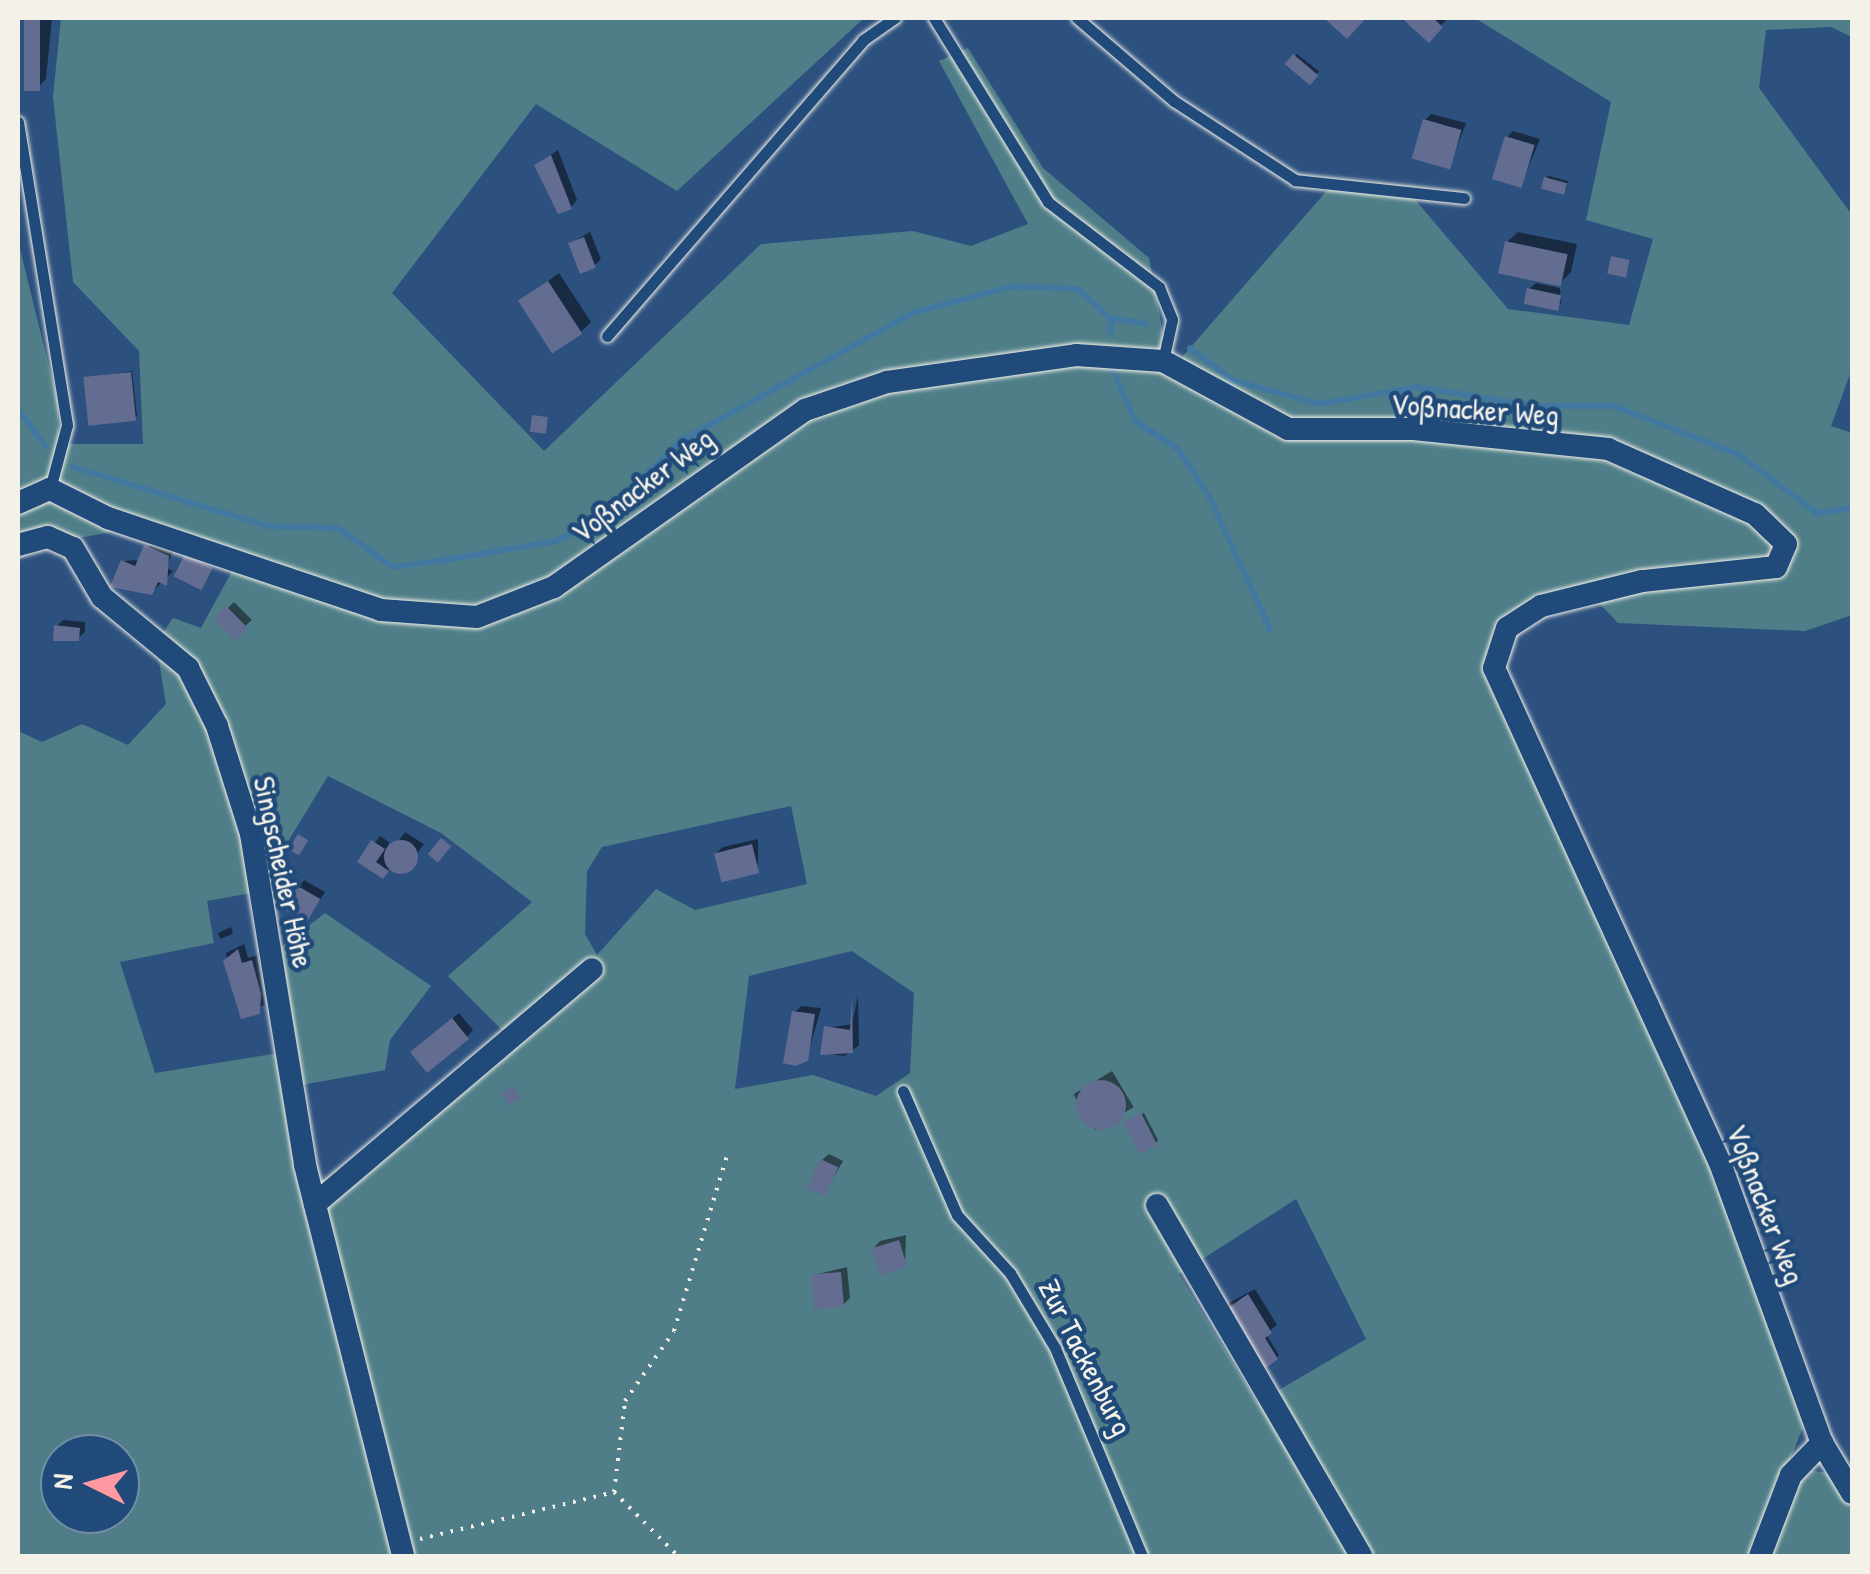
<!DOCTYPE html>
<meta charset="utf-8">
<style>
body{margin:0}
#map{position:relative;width:1870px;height:1574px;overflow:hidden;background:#2d517f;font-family:"Patrick Hand",sans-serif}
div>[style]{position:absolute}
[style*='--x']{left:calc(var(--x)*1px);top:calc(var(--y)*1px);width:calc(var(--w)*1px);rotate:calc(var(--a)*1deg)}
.green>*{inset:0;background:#4f7e88}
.shadow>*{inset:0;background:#0007;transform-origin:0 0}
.stream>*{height:6px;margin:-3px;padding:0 3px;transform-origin:3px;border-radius:3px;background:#42789f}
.building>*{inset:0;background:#636c91;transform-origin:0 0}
.round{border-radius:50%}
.path>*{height:4px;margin-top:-2px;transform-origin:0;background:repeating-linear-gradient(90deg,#f4f1e8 0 2.5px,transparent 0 10.5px)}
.roads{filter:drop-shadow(0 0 2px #f4f1e8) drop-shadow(0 0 2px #f4f1e8)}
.lane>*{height:11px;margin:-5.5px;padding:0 5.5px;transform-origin:5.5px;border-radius:5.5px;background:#1f4a7a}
.street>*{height:22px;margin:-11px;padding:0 11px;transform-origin:11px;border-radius:11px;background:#1f4a7a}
span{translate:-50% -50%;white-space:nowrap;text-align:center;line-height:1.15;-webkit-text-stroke:9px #1f4a7a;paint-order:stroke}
.street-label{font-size:30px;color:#f4f1e8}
.frame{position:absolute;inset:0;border:20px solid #f4f1e8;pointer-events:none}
.north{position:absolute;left:40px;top:1434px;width:100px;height:100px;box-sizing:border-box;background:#1f4a7a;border:2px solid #748da6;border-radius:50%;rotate:275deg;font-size:28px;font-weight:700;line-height:40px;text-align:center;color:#f4f1e8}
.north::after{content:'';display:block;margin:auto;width:35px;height:45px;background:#ff9aa2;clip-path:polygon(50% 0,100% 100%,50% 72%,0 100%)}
</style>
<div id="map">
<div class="green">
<i style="clip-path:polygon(evenodd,61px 18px,864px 18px,677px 191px,536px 104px,392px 293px,544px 451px,761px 244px,913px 231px,971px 246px,1028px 224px,939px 61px,968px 48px,1043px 168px,1149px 258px,1170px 371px,1330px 187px,1412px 196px,1508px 309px,1629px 325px,1653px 239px,1586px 220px,1611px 102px,1475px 18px,1852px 18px,1852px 37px,1831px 27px,1766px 30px,1759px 88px,1852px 215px,1852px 369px,1831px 426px,1852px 433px,1852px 615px,1805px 631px,1618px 623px,1584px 587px,1494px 642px,1721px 1178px,1805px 1422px,1752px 1556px,18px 1556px,18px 731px,42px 742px,82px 724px,128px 745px,166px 704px,156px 643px,173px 618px,201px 628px,237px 562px,131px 528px,44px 545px,18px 560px,18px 241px,58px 403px,59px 444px,143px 444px,139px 351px,73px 282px,53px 97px,61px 18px,328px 776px,441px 833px,532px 902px,448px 976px,506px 1034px,322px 1182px,296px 1086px,385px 1070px,390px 1040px,431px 986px,325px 913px,265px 960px,279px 1053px,155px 1073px,120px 962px,214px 943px,207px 901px,257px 892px,328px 776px,61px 18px,791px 806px,807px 884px,695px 910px,656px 889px,597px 955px,585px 934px,587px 871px,602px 847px,791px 806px,61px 18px,852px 951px,914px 993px,910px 1073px,876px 1096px,813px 1075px,735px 1089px,749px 976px,852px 951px,61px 18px,1296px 1199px,1366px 1339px,1257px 1403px,1179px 1274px,1296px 1199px,61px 18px,60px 1454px,120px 1454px,120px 1514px,60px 1514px,60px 1454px)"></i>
<i style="clip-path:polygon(1799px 1469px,1830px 1473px,1852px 1504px,1852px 1556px,1765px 1556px)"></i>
</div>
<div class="shadow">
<i style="clip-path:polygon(30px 18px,52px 18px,46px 79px,35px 90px,24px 89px)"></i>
<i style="clip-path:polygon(1447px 19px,1429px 39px,1402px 20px,1405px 18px)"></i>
<i style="left:1297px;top:54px;width:28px;height:13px;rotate:38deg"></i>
<i style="clip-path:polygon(1431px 114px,1466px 123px,1450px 165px,1425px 120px)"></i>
<i style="clip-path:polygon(1513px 131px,1540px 139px,1521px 185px,1507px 137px)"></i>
<i style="clip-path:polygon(558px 150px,577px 200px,571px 207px,537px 165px)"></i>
<i style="clip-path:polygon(1549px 176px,1568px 181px,1566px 190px,1546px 178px)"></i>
<i style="clip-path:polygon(590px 232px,601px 259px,594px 266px,571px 243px)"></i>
<i style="clip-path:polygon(1518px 232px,1577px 244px,1571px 272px,1561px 282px,1507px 242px)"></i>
<i style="clip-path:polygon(559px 273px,591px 322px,581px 332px,521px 301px)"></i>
<i style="clip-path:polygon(1536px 283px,1560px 288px,1561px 304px,1529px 289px)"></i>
<i style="clip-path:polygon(132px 371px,137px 416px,135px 419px,86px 378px)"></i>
<i style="clip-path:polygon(153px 540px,174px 549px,166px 568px,173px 571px,152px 592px,123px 561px,141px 560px)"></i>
<i style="left:234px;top:602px;width:25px;height:23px;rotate:45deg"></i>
<i style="clip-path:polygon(63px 620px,85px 622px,85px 632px,78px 638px,57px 626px)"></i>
<i style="clip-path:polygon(405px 832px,424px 844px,402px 873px,392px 866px,383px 876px,361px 861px,380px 836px,389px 842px,386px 858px)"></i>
<i style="clip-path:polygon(758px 839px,758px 871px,716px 853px,723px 847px)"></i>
<i style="clip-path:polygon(304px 880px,325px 892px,307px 919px,298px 887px)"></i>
<i style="clip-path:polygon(231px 927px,233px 934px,220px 939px,218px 933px)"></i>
<i style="clip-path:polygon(244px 944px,248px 958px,257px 955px,265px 1005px,239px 1013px,226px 953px)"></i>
<i style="clip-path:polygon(858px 995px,859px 1045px,845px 1056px,822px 1053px,826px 1028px,852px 1024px)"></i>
<i style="clip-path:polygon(801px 1006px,821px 1008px,807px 1058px,795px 1012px)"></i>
<i style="clip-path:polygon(459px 1013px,473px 1030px,467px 1037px,419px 1045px)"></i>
<i style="left:1112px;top:1071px;width:42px;height:45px;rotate:59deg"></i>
<i style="clip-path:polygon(1144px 1113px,1158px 1140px,1156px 1143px,1129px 1120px)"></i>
<i style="clip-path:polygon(829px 1154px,843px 1161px,824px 1194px,822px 1160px)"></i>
<i style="clip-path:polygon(906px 1235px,905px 1265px,874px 1248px,880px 1241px)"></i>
<i style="clip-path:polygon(847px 1267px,850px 1298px,843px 1305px,814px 1275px)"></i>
<i style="clip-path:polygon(1255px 1289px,1277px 1325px,1266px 1334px,1279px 1355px,1271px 1362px,1223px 1306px)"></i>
</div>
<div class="stream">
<i style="--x:1110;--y:318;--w:14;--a:86"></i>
<i style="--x:1190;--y:348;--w:53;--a:37.3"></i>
<i style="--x:1232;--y:380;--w:90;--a:15.4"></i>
<i style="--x:1319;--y:404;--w:99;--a:-9.8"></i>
<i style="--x:1417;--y:387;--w:119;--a:9.2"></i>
<i style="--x:1534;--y:406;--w:80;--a:0"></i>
<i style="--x:1614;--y:406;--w:133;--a:21.2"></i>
<i style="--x:1738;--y:454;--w:99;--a:36.8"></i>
<i style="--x:1817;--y:513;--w:35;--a:-8"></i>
<i style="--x:1113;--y:370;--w:56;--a:66.7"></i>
<i style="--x:1135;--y:421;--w:51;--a:33.1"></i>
<i style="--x:1178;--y:449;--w:59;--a:56.9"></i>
<i style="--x:1210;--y:498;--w:144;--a:65.4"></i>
<i style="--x:18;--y:409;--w:46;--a:53.9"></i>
<i style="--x:73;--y:467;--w:203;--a:16.9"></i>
<i style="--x:267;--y:526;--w:71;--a:1.6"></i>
<i style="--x:338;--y:528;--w:67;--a:35.3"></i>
<i style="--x:393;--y:567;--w:52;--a:-7.7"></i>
<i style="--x:445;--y:560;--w:113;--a:-9.7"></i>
<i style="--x:556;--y:541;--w:50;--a:-26.1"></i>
<i style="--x:601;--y:519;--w:111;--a:-44.6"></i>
<i style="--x:680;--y:441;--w:268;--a:-28.8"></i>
<i style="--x:915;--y:312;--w:102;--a:-14.7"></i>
<i style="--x:1014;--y:286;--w:64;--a:2.7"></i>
<i style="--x:1078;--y:289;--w:43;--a:42.2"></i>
<i style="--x:1110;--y:318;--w:36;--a:9"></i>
</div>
<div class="building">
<i style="left:24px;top:18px;width:16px;height:73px"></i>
<i style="clip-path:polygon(1324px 18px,1366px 18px,1347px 39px)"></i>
<i style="clip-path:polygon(1401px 18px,1433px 18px,1443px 27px,1429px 43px)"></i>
<i style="left:1293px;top:54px;width:33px;height:13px;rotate:40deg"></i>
<i style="left:1423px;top:119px;width:40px;height:41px;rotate:16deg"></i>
<i style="left:1505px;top:136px;width:31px;height:45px;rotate:17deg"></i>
<i style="clip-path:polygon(551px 155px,572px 209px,558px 214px,534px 165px)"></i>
<i style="left:1544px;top:177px;width:24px;height:12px;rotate:15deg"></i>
<i style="left:584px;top:237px;width:33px;height:17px;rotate:69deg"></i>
<i style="left:1505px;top:241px;width:64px;height:33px;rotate:12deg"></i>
<i style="left:1611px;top:256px;width:19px;height:18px;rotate:12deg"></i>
<i style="left:548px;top:281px;width:63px;height:36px;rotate:57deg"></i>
<i style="left:1527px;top:288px;width:35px;height:16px;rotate:12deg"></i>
<i style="left:131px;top:372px;width:49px;height:48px;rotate:84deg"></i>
<i style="left:532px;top:415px;width:16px;height:17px;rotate:7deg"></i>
<i style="clip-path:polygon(144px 545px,169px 556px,167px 586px,158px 582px,152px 595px,110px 587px,121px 560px,135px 566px)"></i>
<i style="left:185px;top:554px;width:31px;height:25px;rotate:27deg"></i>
<i style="left:226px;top:606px;width:31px;height:18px;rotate:45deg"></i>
<i style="clip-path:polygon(54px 625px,80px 628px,79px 641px,53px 641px)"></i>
<i style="left:298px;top:834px;width:12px;height:18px;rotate:31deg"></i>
<i style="left:441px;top:838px;width:13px;height:21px;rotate:39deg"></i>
<i style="clip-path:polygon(371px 840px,385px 849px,376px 862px,389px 871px,383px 879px,357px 862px)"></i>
<i class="round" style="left:384px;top:840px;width:34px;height:34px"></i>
<i style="left:752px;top:844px;width:30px;height:39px;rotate:76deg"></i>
<i style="left:296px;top:885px;width:28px;height:27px;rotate:30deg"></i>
<i style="clip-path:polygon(238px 949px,242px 963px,252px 960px,261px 994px,260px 1014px,241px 1019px,223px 961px)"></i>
<i style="clip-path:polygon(852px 996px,853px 1053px,820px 1055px,824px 1026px,850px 1030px)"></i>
<i style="clip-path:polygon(792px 1011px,815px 1014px,808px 1061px,795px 1066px,783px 1063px)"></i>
<i style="left:452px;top:1018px;width:27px;height:54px;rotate:51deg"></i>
<i class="round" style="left:1076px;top:1080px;width:50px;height:50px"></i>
<i style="left:513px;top:1086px;width:14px;height:14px;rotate:54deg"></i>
<i style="left:1141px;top:1113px;width:36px;height:20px;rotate:63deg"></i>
<i style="left:820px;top:1159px;width:20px;height:32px;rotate:24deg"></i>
<i style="left:899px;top:1240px;width:28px;height:29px;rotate:73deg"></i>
<i style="left:841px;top:1272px;width:35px;height:30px;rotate:85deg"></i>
<i style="clip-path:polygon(1248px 1294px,1272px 1333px,1265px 1338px,1278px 1359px,1265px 1369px,1228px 1308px)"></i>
</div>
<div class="path">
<i style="--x:614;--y:1492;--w:92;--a:-83.1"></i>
<i style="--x:625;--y:1401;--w:85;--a:-55"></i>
<i style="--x:674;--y:1331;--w:187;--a:-73.2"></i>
<i style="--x:420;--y:1539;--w:200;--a:-13.6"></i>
<i style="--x:614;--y:1492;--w:91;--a:45"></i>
</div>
<div class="roads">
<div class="lane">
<i style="--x:934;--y:18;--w:216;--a:58.2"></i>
<i style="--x:1048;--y:202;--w:140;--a:37.4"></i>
<i style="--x:1159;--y:287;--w:35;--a:68"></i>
<i style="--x:1172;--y:320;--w:42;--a:102.4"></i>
<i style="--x:1077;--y:18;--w:128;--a:40.6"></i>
<i style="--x:1174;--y:101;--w:145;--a:33.1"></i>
<i style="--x:1295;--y:180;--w:170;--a:6.1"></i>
<i style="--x:18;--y:122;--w:307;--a:80.8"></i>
<i style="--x:67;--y:425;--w:66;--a:104.9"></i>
<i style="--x:607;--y:336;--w:391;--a:-49.1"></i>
<i style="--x:863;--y:40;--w:39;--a:-35"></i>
<i style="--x:903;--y:1091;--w:135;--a:66.5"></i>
<i style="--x:957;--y:1215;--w:79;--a:47.6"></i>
<i style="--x:1010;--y:1273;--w:87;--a:59"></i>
<i style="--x:1055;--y:1348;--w:225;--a:67.3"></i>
</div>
<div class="street">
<i style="--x:18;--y:503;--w:35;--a:-24"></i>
<i style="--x:50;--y:489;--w:65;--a:26.6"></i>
<i style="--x:108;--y:518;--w:288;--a:18.6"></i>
<i style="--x:381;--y:610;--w:96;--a:4.2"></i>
<i style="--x:477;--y:617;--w:83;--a:-21.3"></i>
<i style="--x:554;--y:587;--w:307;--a:-35.2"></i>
<i style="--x:805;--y:410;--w:87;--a:-18.9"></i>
<i style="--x:887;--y:382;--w:191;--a:-8.1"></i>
<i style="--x:1076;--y:355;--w:87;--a:3.9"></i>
<i style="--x:1163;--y:361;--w:142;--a:28.5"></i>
<i style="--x:1288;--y:429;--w:124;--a:0"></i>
<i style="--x:1412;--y:429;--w:197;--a:5.8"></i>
<i style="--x:1608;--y:449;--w:161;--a:23.9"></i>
<i style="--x:1755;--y:514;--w:43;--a:44.1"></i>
<i style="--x:1786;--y:544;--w:25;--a:113"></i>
<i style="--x:1776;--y:567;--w:135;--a:174"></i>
<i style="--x:1642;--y:581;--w:104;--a:166.1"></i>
<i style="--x:1541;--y:606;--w:40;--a:147.1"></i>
<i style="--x:1507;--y:628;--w:42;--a:108"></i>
<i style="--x:1494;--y:668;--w:544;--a:65.46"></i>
<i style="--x:1720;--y:1163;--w:298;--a:70"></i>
<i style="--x:1822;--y:1443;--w:58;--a:59"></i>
<i style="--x:18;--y:545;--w:31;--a:-15"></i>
<i style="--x:48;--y:537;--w:27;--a:24"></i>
<i style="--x:73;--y:548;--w:57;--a:59.4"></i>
<i style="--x:102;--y:597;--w:112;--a:39.5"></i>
<i style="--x:188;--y:668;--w:65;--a:63.4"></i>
<i style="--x:217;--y:726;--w:113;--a:72.5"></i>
<i style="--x:251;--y:834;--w:335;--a:80.7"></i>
<i style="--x:305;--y:1165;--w:403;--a:75.9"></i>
<i style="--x:315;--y:1204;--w:363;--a:-40.3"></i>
<i style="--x:1157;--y:1205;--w:406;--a:59.8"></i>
<i style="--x:1760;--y:1556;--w:87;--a:-69.1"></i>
<i style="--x:1791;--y:1475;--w:45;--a:-45.9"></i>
</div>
</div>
<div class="street-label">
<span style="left:1475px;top:409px;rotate:4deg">Voßnacker Weg</span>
<span style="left:642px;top:485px;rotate:-37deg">Voßnacker Weg</span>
<span style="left:284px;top:872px;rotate:78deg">Singscheider Höhe</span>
<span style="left:1766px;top:1204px;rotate:69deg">Voßnacker Weg</span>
<span style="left:1086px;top:1357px;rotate:63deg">Zur Tackenburg</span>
</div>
<div class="frame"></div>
<div class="north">N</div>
</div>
